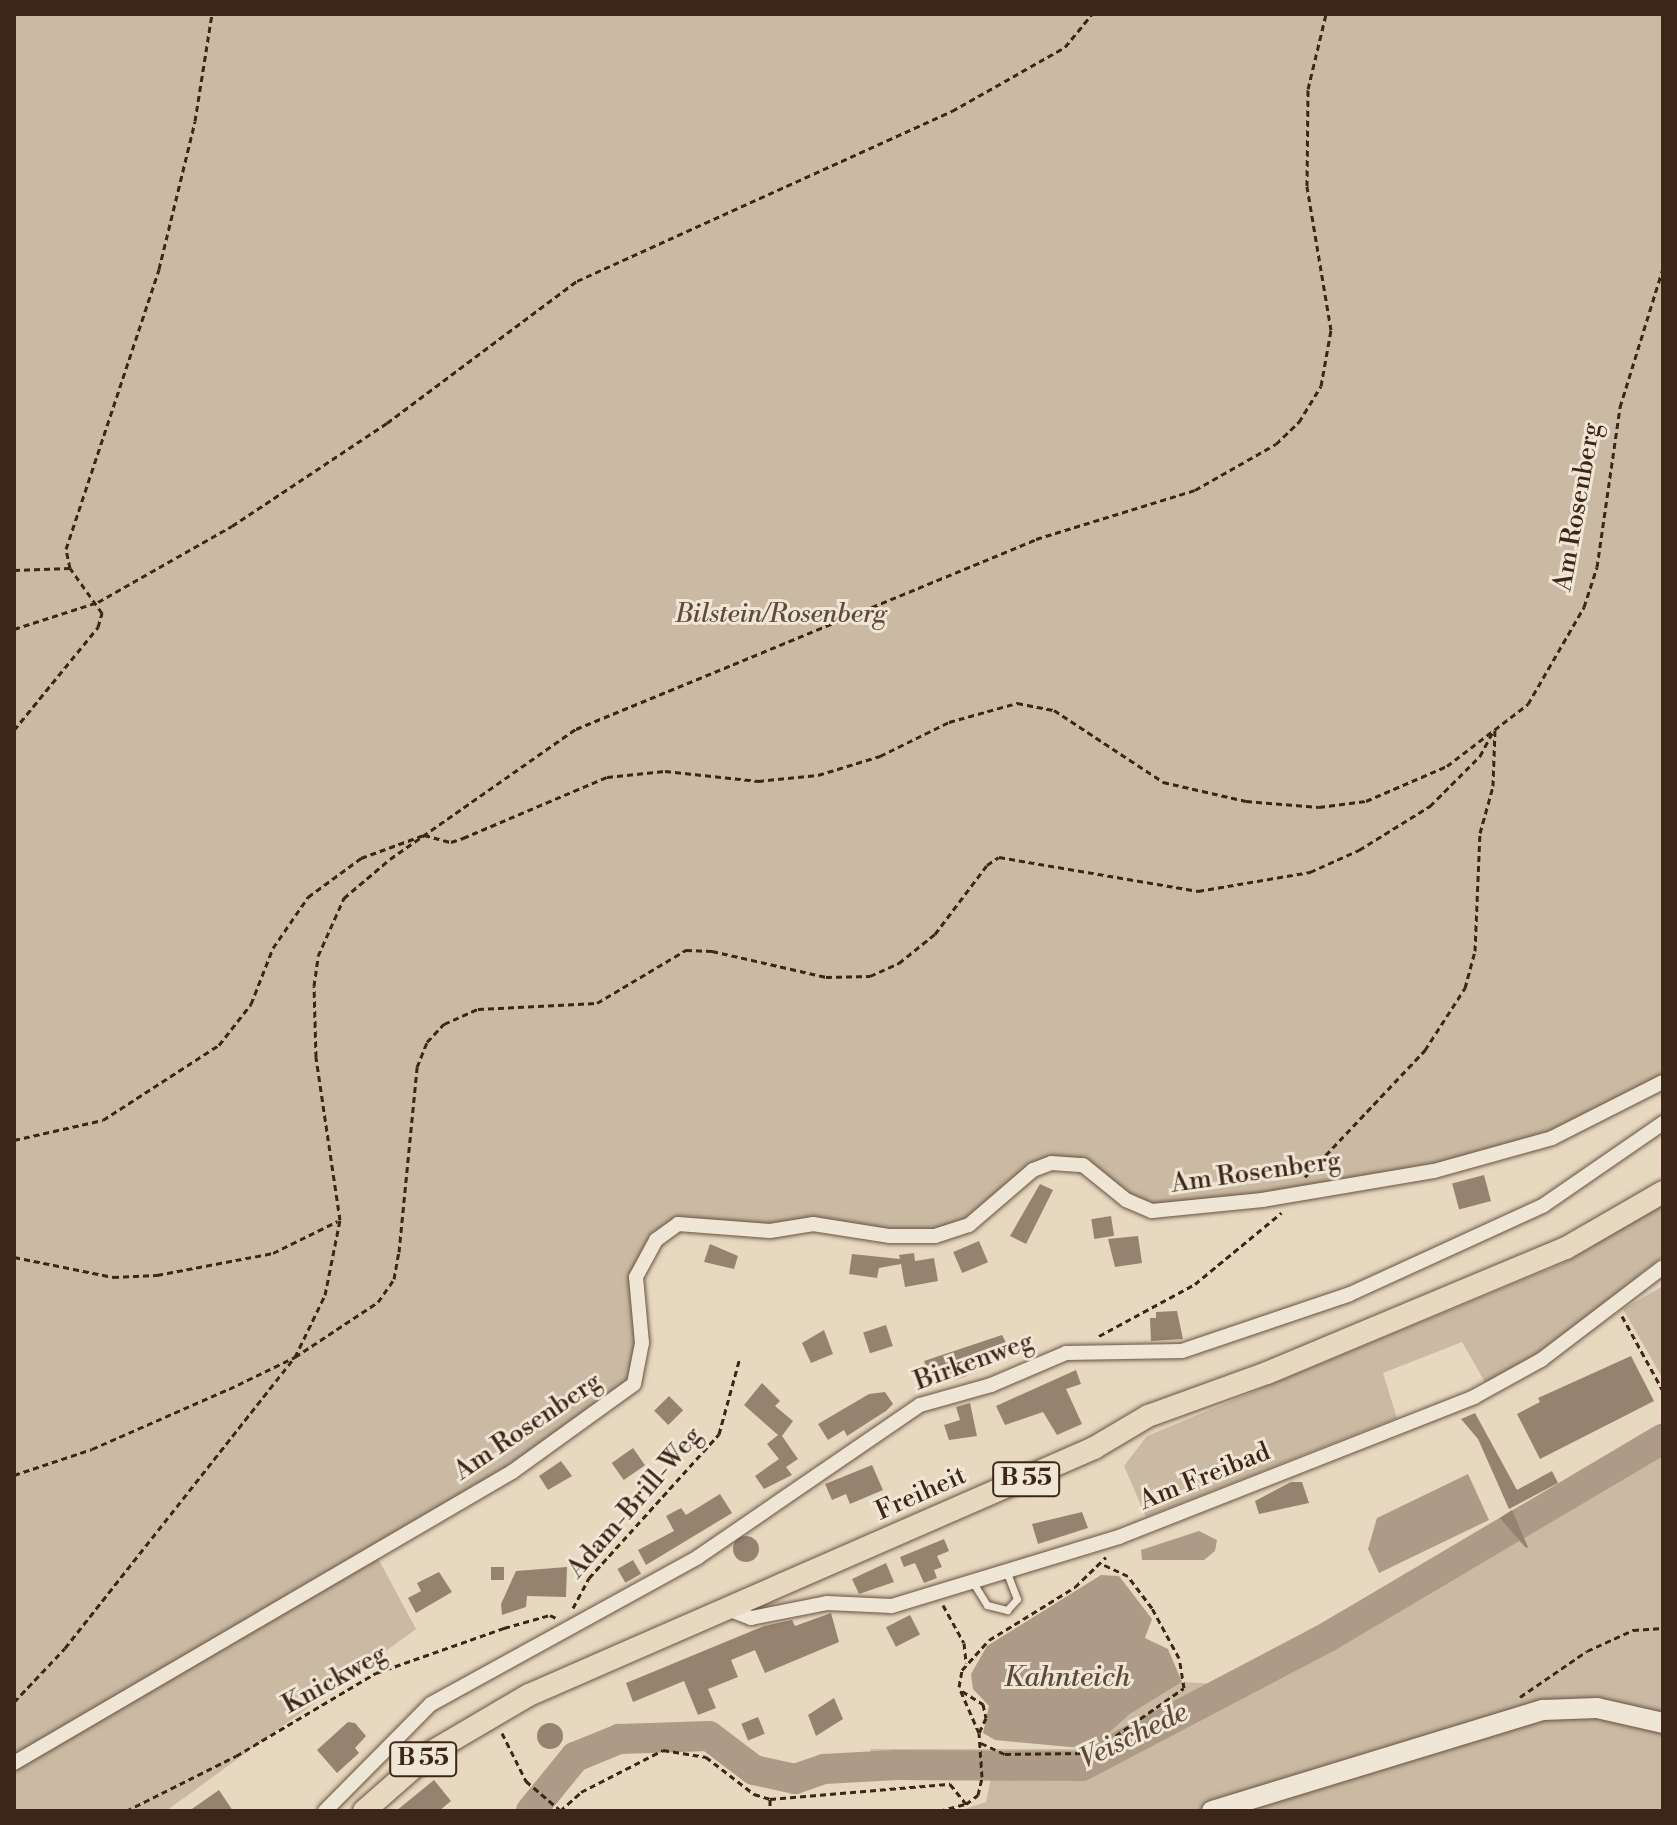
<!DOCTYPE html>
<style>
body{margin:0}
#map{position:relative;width:1677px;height:1825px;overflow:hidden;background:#e7d8c0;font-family:"Libre Bodoni",serif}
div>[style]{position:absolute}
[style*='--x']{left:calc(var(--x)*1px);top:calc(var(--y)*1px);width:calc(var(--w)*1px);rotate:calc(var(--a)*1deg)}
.green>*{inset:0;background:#cabaa3}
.water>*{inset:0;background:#ad9b87}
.river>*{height:30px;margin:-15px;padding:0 15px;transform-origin:15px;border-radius:15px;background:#ad9b87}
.building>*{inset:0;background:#95836f;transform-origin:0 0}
.round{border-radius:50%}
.path>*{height:3px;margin-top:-1.5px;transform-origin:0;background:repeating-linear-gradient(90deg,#3d2617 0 6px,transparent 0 10px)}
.roads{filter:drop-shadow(0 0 2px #685241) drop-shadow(0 0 2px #685241)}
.service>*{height:7px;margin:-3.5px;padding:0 3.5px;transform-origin:3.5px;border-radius:3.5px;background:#efe6d6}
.minor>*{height:14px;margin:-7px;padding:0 7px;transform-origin:7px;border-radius:7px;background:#efe6d6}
.secondary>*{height:20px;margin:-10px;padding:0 10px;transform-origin:10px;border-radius:10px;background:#efe6d6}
.primary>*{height:22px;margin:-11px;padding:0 11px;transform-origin:11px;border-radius:11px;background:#e7d8c0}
span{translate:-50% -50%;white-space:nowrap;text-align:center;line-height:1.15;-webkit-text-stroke:6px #efe6d6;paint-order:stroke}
.shield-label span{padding:2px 6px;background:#efe6d6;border:2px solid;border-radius:6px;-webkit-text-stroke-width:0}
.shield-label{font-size:24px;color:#3d2617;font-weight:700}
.street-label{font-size:26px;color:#3d2617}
.park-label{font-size:26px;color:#604b3a;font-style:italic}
.water-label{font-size:28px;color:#5f4939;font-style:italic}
.frame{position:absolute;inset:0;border:16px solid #3d2617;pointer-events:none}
</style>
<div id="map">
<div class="green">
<i style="clip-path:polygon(14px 14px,1663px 14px,1663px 1082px,1552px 1138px,1434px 1171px,1152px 1211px,1083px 1165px,1051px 1163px,995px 1206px,935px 1236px,813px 1224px,678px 1224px,656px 1240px,636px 1277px,634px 1384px,512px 1472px,374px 1551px,416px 1629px,166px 1811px,14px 1811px)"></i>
<i style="clip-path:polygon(1663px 1203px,1663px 1256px,1551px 1346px,1486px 1384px,1462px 1342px,1383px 1373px,1397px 1418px,1146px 1517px,1124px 1466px,1147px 1436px,1568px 1261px)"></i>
<i style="clip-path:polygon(1663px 1286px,1663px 1379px,1623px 1309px)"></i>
<i style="clip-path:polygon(1663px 1424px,1663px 1811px,958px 1811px,986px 1802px,991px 1778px,871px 1780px,870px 1749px,1091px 1749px,1130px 1714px,1182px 1682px,1217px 1684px)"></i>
</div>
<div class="water">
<i style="clip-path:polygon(1468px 1474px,1489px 1520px,1379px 1573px,1368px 1549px,1377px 1518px)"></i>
<i style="clip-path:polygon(1199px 1531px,1217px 1540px,1215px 1551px,1204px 1560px,1142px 1560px,1141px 1550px)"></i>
<i style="clip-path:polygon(1101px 1575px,1119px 1576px,1152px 1619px,1145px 1638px,1168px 1649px,1182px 1682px,1130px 1714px,1091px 1749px,995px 1740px,983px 1733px,989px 1706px,973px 1689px,971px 1674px,987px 1646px)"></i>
</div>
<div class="river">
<i style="--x:531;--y:1811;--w:70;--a:-50.8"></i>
<i style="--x:575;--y:1757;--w:48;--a:-22.2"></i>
<i style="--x:619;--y:1739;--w:90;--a:-1.9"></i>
<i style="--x:709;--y:1736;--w:56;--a:37.1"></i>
<i style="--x:754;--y:1770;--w:42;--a:12.4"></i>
<i style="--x:795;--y:1779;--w:31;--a:-19"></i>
<i style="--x:824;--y:1769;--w:73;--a:-3.1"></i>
<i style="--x:897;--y:1765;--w:185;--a:0.3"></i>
<i style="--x:1082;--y:1766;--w:281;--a:-27.7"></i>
<i style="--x:1331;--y:1635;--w:386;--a:-30.6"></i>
</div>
<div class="building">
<i style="left:1484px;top:1175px;width:27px;height:33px;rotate:75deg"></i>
<i style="clip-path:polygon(1040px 1184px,1053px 1190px,1026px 1244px,1010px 1236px)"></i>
<i style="left:1111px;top:1216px;width:20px;height:20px;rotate:81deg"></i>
<i style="clip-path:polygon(1138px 1236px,1142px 1263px,1115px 1267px,1108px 1239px)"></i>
<i style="left:979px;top:1241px;width:23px;height:28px;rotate:67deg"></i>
<i style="clip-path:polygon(710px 1244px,738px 1256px,734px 1269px,704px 1262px)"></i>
<i style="clip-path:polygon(914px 1253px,915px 1261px,934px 1258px,938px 1281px,905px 1287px,901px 1264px,879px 1268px,877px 1278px,849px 1274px,852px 1254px,900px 1259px,899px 1255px)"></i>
<i style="clip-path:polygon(1177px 1311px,1183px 1339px,1151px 1341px,1150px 1318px,1156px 1318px,1156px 1312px)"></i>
<i style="left:886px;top:1325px;width:22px;height:24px;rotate:72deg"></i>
<i style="clip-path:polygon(824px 1330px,833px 1354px,811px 1363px,802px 1343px)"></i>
<i style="clip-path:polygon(1002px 1335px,1012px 1354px,964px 1377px,943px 1383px,940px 1372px,930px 1376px,924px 1361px)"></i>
<i style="clip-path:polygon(1631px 1356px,1654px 1401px,1540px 1459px,1517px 1414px,1540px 1402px,1538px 1398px)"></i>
<i style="clip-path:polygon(1076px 1370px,1081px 1384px,1066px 1389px,1082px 1424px,1057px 1435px,1043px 1412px,1005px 1425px,996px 1406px)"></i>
<i style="clip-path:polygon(762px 1383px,780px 1401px,775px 1406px,793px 1421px,782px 1436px,798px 1459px,786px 1467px,792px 1475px,764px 1489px,755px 1476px,779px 1459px,767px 1444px,778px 1435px,744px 1405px)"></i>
<i style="clip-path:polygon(885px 1392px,893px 1404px,886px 1411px,847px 1436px,844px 1430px,828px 1440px,818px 1424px,869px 1394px)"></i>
<i style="left:669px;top:1396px;width:20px;height:21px;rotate:45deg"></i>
<i style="clip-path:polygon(970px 1403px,977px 1436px,949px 1440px,944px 1425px,960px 1420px,956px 1407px)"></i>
<i style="clip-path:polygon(1475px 1413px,1517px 1490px,1552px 1471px,1558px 1483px,1509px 1509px,1478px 1439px,1461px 1419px)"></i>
<i style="left:633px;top:1448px;width:21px;height:26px;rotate:55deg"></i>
<i style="clip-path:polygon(561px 1461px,572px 1476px,548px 1490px,539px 1476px)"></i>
<i style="clip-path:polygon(872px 1465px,883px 1490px,850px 1504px,846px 1494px,832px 1500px,825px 1484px)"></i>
<i style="clip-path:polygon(1291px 1482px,1302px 1482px,1309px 1503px,1259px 1514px,1255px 1501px)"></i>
<i style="clip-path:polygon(720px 1494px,732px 1513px,646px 1565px,638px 1550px,674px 1531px,666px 1516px,681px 1508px,686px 1515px)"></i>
<i style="clip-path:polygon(1512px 1510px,1528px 1547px,1526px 1548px,1500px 1518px)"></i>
<i style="clip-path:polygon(1082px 1512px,1088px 1528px,1038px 1544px,1032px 1524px)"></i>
<i class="round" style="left:733px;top:1536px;width:26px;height:26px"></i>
<i style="clip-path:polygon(944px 1539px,949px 1551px,937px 1556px,942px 1567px,934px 1570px,937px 1578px,924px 1583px,915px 1563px,904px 1567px,900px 1557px)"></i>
<i style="left:633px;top:1560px;width:16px;height:18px;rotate:60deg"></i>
<i style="clip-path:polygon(886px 1563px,894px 1582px,859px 1594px,852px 1579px)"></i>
<i style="left:491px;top:1567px;width:13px;height:13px"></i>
<i style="clip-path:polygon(567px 1567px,566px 1597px,527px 1596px,526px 1607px,502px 1615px,501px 1604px,516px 1571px)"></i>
<i style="clip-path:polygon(439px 1572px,452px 1592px,416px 1613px,408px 1598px,421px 1591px,417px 1583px)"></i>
<i style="clip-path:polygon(831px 1613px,839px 1642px,765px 1673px,755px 1650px,731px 1660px,738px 1677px,708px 1689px,716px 1708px,698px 1715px,684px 1681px,633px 1702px,626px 1683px,764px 1626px,792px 1620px,795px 1626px)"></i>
<i style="left:910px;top:1615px;width:22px;height:27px;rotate:63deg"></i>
<i style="clip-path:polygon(834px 1698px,843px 1719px,816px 1736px,808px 1715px)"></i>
<i style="left:758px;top:1717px;width:18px;height:18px;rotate:68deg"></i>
<i style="clip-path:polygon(348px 1722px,355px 1723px,366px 1736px,355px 1748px,359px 1753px,337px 1773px,317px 1750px)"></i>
<i class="round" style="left:537px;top:1723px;width:26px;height:26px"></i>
<i style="clip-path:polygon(434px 1780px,451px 1801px,439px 1811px,396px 1811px)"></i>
<i style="clip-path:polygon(219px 1790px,233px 1811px,189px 1811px)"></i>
</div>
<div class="path">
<i style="--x:14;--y:570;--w:56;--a:-2"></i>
<i style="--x:14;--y:629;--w:88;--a:-17.8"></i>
<i style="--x:98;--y:602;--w:154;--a:-29.6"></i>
<i style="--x:232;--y:526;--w:186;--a:-33.6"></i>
<i style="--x:387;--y:423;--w:237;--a:-36.8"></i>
<i style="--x:577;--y:281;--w:412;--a:-24.4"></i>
<i style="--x:952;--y:111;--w:130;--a:-29.5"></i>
<i style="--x:1065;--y:47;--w:43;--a:-50.7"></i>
<i style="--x:14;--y:730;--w:133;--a:-50.8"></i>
<i style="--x:98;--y:627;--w:15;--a:-74"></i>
<i style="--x:102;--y:613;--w:55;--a:-125.4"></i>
<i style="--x:70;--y:568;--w:19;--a:-102"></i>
<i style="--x:66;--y:549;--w:295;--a:-71.6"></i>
<i style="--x:159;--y:269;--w:152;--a:-76.3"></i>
<i style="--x:195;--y:121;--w:108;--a:-81"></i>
<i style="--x:14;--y:1140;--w:91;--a:-12.7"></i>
<i style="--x:103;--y:1120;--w:138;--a:-32.9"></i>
<i style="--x:219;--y:1045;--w:52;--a:-52"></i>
<i style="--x:251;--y:1004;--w:60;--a:-68.6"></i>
<i style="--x:273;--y:948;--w:62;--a:-55.5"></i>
<i style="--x:308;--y:897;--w:66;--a:-36.3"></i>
<i style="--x:361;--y:858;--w:67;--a:-20.1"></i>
<i style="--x:424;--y:835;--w:28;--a:15"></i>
<i style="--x:451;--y:842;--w:13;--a:-18"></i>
<i style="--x:463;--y:838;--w:156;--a:-23"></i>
<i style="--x:607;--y:777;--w:58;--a:-5.9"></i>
<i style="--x:665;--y:771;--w:94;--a:6.1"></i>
<i style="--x:758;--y:781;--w:60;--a:-5.7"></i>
<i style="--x:818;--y:775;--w:65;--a:-17"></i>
<i style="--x:880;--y:756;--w:77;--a:-26.2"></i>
<i style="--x:949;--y:722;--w:71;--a:-15.6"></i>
<i style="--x:1017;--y:703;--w:38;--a:11"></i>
<i style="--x:1054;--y:710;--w:131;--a:33.4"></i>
<i style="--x:1163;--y:782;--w:85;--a:12.9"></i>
<i style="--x:1246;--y:801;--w:73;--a:4.7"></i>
<i style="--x:1319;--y:807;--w:47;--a:-7.3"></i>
<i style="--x:1366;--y:801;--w:88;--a:-23.4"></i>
<i style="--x:1447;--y:766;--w:102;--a:-37.4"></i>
<i style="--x:1528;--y:704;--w:112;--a:-60"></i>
<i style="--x:1584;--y:607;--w:42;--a:-72"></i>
<i style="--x:1597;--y:567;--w:162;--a:-81.8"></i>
<i style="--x:1620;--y:407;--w:145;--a:-72.8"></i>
<i style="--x:1305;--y:1177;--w:175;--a:-46.6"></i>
<i style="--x:1425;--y:1050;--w:74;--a:-57.2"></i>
<i style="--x:1465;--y:988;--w:38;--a:-75"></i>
<i style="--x:1475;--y:951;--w:118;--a:-87.6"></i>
<i style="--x:1480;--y:833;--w:49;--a:-74.5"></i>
<i style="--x:1493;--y:786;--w:57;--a:-88"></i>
<i style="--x:14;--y:1257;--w:101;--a:11.4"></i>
<i style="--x:113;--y:1277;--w:44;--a:-2.6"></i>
<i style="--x:157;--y:1275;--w:118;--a:-10.7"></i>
<i style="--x:273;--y:1253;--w:72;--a:-26.2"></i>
<i style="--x:1622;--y:1316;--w:85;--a:61.3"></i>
<i style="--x:1099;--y:1336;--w:109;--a:-28.4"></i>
<i style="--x:1195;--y:1284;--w:112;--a:-39.5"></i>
<i style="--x:14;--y:1475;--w:82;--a:-18.4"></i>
<i style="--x:92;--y:1449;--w:150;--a:-23.7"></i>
<i style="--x:229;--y:1389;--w:73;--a:-25.9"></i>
<i style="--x:295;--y:1357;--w:100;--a:-33.5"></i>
<i style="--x:378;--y:1302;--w:28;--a:-55"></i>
<i style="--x:394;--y:1279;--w:27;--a:-80"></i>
<i style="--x:399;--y:1252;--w:186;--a:-84.4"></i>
<i style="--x:417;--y:1067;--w:27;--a:-68"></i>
<i style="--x:427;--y:1042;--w:25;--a:-47"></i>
<i style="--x:444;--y:1024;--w:37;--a:-24"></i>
<i style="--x:478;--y:1009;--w:119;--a:-2.9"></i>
<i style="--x:597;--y:1003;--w:104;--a:-30.8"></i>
<i style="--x:686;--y:950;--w:26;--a:2"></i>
<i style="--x:712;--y:951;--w:117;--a:12.8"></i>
<i style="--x:826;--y:977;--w:44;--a:-1.3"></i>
<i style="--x:870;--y:976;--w:32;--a:-24"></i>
<i style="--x:899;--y:963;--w:46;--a:-38.9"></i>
<i style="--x:935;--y:934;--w:86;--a:-53"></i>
<i style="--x:987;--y:865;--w:14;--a:-34"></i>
<i style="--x:999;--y:857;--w:202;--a:9.7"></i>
<i style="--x:1198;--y:891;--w:114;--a:-9.6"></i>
<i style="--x:1310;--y:872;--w:54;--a:-24.2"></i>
<i style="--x:1359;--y:850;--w:84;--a:-31.8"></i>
<i style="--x:1430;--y:806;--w:71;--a:-45"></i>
<i style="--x:1480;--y:756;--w:27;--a:-62"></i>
<i style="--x:943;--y:1605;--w:43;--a:61.1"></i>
<i style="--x:964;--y:1643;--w:20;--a:84"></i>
<i style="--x:573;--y:1608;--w:34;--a:-62"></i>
<i style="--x:589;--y:1578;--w:194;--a:-47.9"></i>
<i style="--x:719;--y:1434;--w:80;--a:-74.7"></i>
<i style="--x:962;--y:1691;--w:25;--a:32"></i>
<i style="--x:983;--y:1704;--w:14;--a:78"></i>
<i style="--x:986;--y:1718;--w:17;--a:115"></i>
<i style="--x:1520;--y:1697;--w:81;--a:-34.5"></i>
<i style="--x:1587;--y:1651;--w:51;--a:-24.5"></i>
<i style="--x:1633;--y:1630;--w:30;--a:-4"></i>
<i style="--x:14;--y:1702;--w:74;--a:-46.6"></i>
<i style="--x:65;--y:1648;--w:371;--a:-51.7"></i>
<i style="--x:295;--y:1357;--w:69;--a:-64.2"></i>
<i style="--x:325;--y:1295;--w:76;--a:-78.7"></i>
<i style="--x:340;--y:1220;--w:165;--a:-98.4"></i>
<i style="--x:316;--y:1057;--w:71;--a:-91.6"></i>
<i style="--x:314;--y:986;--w:30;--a:-82"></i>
<i style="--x:318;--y:956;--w:64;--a:-65.9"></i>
<i style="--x:344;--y:898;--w:60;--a:-40.3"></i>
<i style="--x:390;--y:859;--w:227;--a:-35"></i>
<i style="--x:576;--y:729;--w:498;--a:-22.4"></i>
<i style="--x:1036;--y:539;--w:166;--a:-17.1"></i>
<i style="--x:1195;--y:490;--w:93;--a:-29.6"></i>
<i style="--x:1276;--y:444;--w:32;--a:-44"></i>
<i style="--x:1299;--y:422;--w:42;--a:-58.6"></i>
<i style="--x:1321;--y:386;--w:57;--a:-79.9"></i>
<i style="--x:1331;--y:330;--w:146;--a:-99.5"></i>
<i style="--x:1307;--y:186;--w:97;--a:-89.4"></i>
<i style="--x:1308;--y:89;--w:77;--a:-76.5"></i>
<i style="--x:502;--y:1733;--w:54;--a:63.4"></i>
<i style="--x:526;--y:1781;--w:46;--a:40.6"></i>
<i style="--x:981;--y:1743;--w:26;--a:25"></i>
<i style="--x:1005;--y:1754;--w:86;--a:-0.7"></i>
<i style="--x:1091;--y:1753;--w:113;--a:-35"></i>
<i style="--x:1184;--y:1688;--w:30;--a:-99"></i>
<i style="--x:1179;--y:1658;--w:57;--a:-118.4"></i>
<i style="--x:1152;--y:1608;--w:40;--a:-127"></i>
<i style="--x:1128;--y:1576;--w:29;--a:-155"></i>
<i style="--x:770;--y:1799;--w:12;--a:90"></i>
<i style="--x:126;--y:1811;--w:123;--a:-26.6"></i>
<i style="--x:236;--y:1756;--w:163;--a:-30.7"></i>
<i style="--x:376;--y:1673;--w:136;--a:-19.4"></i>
<i style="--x:504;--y:1628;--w:48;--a:-15.8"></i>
<i style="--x:550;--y:1615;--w:7;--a:27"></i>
<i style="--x:560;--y:1811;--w:28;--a:-42"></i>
<i style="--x:581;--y:1792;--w:92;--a:-27.1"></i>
<i style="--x:663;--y:1750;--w:44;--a:9.2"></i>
<i style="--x:706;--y:1757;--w:61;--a:37.6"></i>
<i style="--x:754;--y:1794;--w:17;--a:17"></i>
<i style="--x:770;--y:1799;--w:181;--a:-4.8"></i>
<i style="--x:950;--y:1784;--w:26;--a:51"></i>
<i style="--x:966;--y:1804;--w:15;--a:-37"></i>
<i style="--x:978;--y:1795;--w:18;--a:-77"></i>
<i style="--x:982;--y:1777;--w:44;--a:-93.9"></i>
<i style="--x:979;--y:1733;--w:50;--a:-113.5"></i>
<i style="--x:959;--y:1687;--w:17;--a:-80"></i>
<i style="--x:962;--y:1670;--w:40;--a:-48"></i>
<i style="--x:989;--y:1640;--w:101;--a:-31.6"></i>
<i style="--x:1075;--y:1587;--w:43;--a:-44.1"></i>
<i style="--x:939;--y:1811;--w:28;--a:-15"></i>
</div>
<div class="roads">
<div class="service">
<i style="--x:972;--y:1581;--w:28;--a:58"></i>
<i style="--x:987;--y:1605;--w:21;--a:14"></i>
<i style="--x:1007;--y:1610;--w:15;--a:-48"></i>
<i style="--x:1017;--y:1599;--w:30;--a:-111"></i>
</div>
<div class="minor">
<i style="--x:725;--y:1608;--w:28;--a:21"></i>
<i style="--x:751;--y:1618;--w:77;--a:-11.2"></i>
<i style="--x:827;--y:1603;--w:65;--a:2.6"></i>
<i style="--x:892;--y:1606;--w:237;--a:-16.9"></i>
<i style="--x:1119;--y:1537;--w:382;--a:-21.5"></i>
<i style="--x:1474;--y:1397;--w:77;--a:-28.9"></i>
<i style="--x:1541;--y:1360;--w:153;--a:-37.3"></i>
<i style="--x:14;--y:1763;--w:577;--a:-30.3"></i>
<i style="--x:512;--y:1472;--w:150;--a:-35.8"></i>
<i style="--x:634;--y:1384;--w:42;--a:-79"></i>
<i style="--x:642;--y:1343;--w:66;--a:-95.2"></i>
<i style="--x:636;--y:1277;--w:42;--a:-61.6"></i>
<i style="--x:656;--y:1240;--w:27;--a:-36"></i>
<i style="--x:678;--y:1224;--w:92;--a:4.4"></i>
<i style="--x:770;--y:1231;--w:44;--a:-9.2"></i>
<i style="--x:813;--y:1224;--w:78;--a:8.9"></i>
<i style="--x:890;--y:1236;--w:45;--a:0"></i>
<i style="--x:935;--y:1236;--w:36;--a:-18"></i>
<i style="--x:969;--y:1225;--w:84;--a:-40.7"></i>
<i style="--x:1033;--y:1170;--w:19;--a:-21"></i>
<i style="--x:1051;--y:1163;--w:32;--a:4"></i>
<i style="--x:1083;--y:1165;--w:55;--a:39.1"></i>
<i style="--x:1126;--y:1200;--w:28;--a:23"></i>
<i style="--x:1152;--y:1211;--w:111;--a:-5.7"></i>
<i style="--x:1262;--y:1200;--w:174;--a:-9.6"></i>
<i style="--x:1434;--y:1171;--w:123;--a:-15.6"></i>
<i style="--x:1552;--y:1138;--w:124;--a:-26.8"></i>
<i style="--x:325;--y:1811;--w:151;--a:-45.3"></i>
<i style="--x:431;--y:1704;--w:305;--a:-28.8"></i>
<i style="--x:698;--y:1557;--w:269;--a:-34.4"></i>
<i style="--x:920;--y:1405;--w:74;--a:-15.7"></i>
<i style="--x:991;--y:1385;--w:82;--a:-23.1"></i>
<i style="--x:1066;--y:1353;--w:116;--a:-1"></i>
<i style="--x:1182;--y:1351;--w:177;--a:-18.7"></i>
<i style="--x:1350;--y:1294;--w:213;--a:-24.6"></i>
<i style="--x:1544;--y:1205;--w:145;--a:-34.6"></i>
</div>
<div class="secondary">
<i style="--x:1212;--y:1811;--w:346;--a:-17"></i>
<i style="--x:1543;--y:1710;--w:54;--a:-2.1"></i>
<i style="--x:1597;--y:1708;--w:68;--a:12.8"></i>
</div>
<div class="primary">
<i style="--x:364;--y:1811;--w:88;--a:-41.3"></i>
<i style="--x:430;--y:1753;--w:115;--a:-30.4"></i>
<i style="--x:529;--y:1695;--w:617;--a:-23.61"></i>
<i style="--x:1094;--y:1448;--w:63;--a:-30.7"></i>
<i style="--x:1148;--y:1416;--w:127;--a:-19.9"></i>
<i style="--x:1267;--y:1373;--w:324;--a:-22.7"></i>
<i style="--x:1566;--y:1248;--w:112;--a:-30"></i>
</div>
</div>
<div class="shield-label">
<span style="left:1026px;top:1479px">B 55</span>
<span style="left:423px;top:1759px">B 55</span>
</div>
<div class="street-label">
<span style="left:1578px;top:507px;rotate:-80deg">Am Rosenberg</span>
<span style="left:1256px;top:1173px;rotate:-8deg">Am Rosenberg</span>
<span style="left:974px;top:1362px;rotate:-20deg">Birkenweg</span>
<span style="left:528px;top:1427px;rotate:-34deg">Am Rosenberg</span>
<span style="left:1205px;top:1477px;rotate:-22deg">Am Freibad</span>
<span style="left:921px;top:1494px;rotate:-24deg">Freiheit</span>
<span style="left:635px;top:1503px;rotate:-49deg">Adam-Brill-Weg</span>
<span style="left:335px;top:1680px;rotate:-29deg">Knickweg</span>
</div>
<div class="park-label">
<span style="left:781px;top:615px">Bilstein/Rosenberg</span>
</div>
<div class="water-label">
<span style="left:1067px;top:1678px">Kahnteich</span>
<span style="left:1134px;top:1736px;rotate:-26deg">Veischede</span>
</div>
<div class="frame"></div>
</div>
